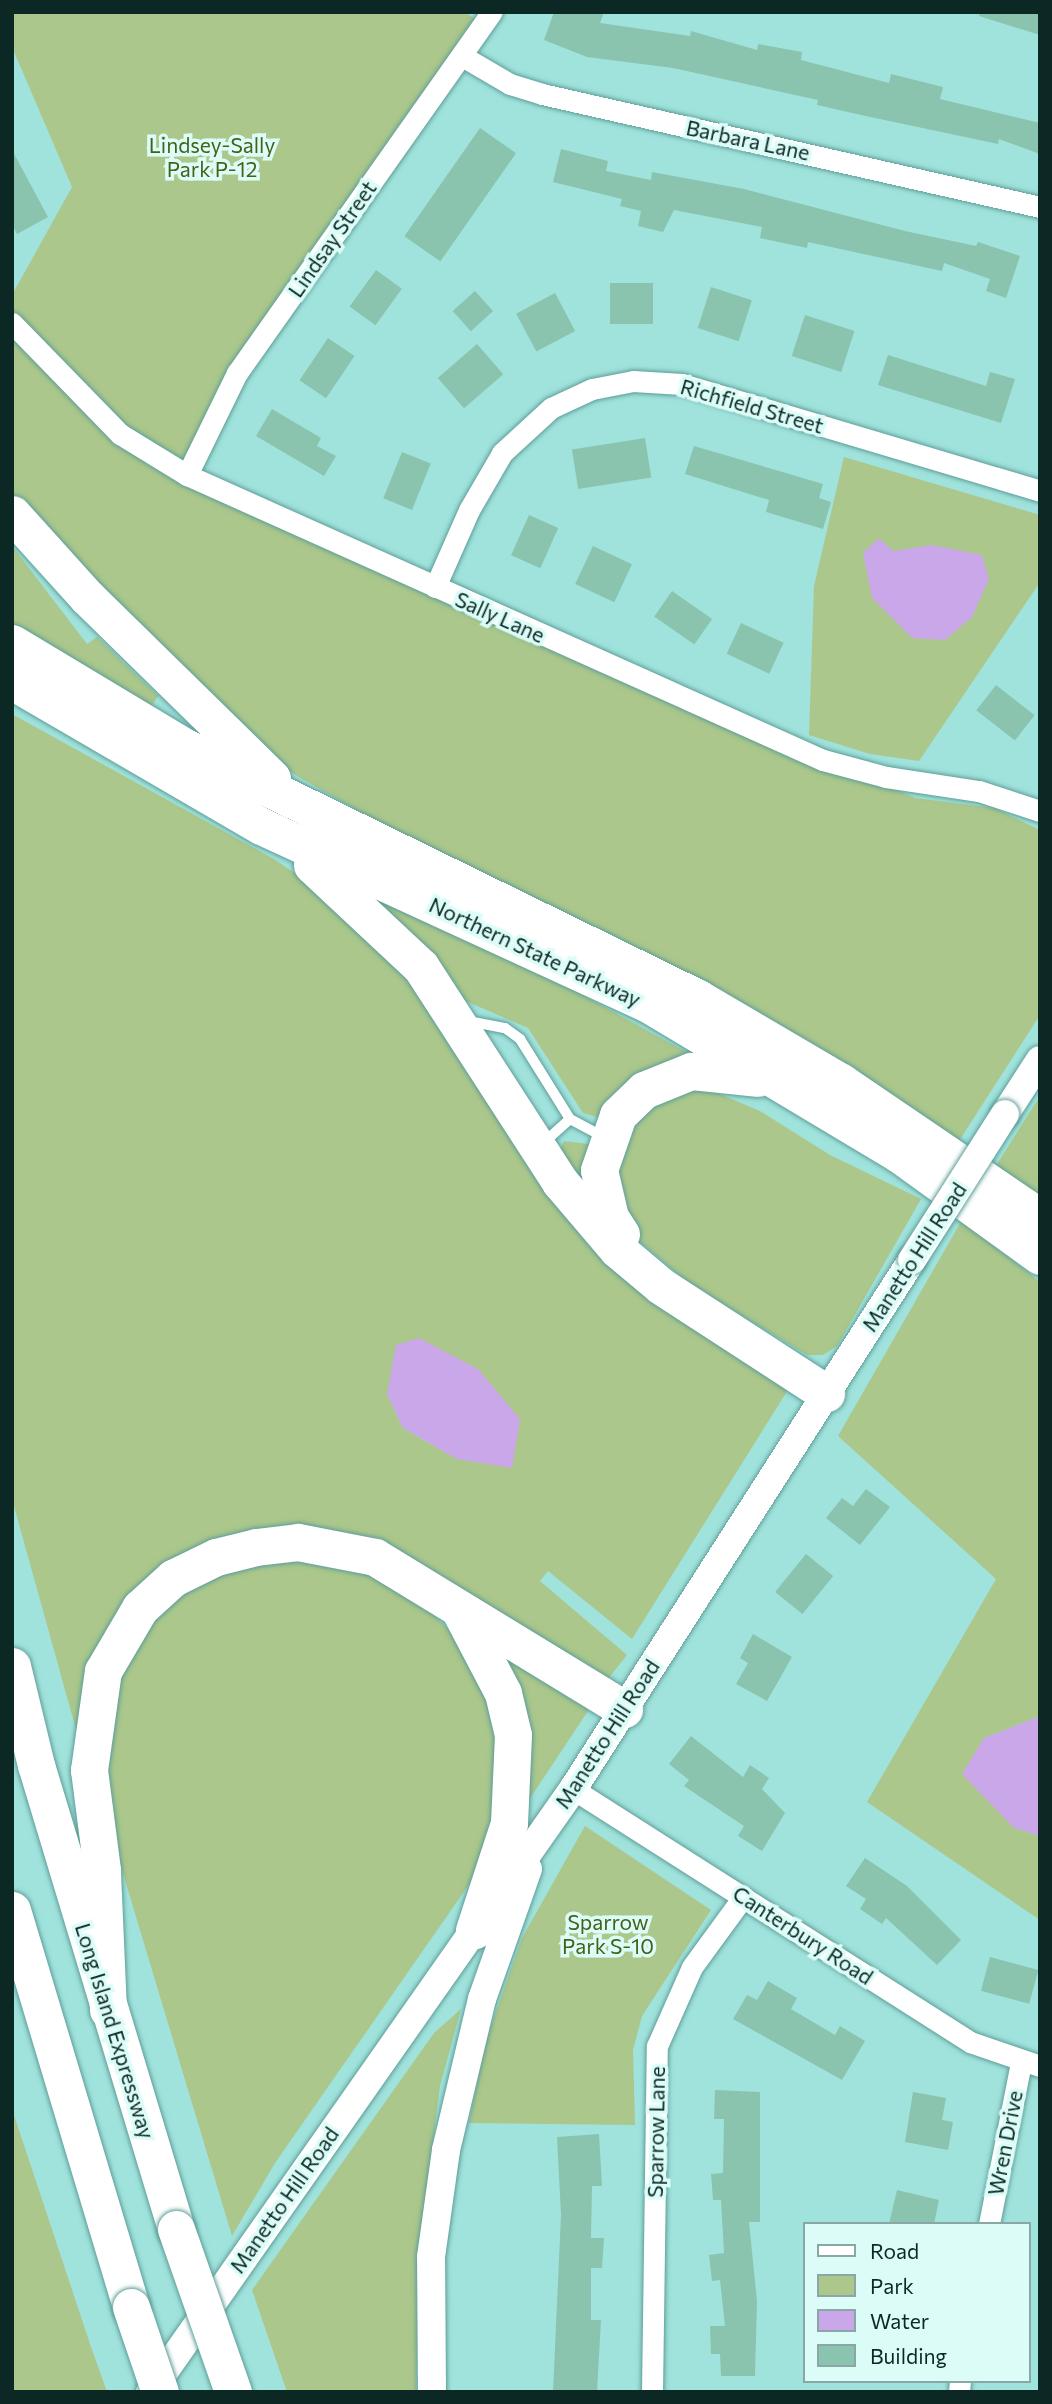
<!DOCTYPE html>
<style>
body{margin:0}
#map{position:relative;width:1052px;height:2404px;overflow:hidden;background:#a0e2dc;font-family:Commissioner,sans-serif}
div>[style]{position:absolute}
[style*='--x']{left:calc(var(--x)*1px);top:calc(var(--y)*1px);width:calc(var(--w)*1px);rotate:calc(var(--a)*1deg)}
.green>*{inset:0;background:#abc78b}
.water>*{inset:0;background:#caa7e8}
.building>*{inset:0;background:#8bc4ae;transform-origin:0 0}
.roads{filter:drop-shadow(0 0 2px #5e9e98) drop-shadow(0 0 2px #5e9e98)}
.service>*{height:10px;margin:-5px;padding:0 5px;transform-origin:5px;border-radius:5px;background:#fff}
.minor>*{height:21px;margin:-10.5px;padding:0 10.5px;transform-origin:10.5px;border-radius:10.5px;background:#fff}
.secondary>*{height:28px;margin:-14px;padding:0 14px;transform-origin:14px;border-radius:14px;background:#fff}
.motorway>*{height:37px;margin:-18.5px;padding:0 18.5px;transform-origin:18.5px;border-radius:18.5px;background:#fff}
.bridges{filter:drop-shadow(0 0 2px #5e9e98) drop-shadow(0 0 2px #5e9e98)}
.secondary-bridge>*{height:28px;margin:-14px;padding:0 14px;transform-origin:14px;border-radius:14px;background:#fff}
.motorway-bridge>*{height:37px;margin:-18.5px;padding:0 18.5px;transform-origin:18.5px;border-radius:18.5px;background:#fff}
span{translate:-50% -50%;white-space:nowrap;text-align:center;line-height:1.15;-webkit-text-stroke:7px #dcfcf8;paint-order:stroke}
.street-label{font-size:21px;color:#0c2825}
.park-label{font-size:21px;color:#456119}
.frame{position:absolute;inset:0;border:14px solid #0c2825;pointer-events:none}
.legend{position:absolute;left:803px;top:2222px;width:228px;height:161px;box-sizing:border-box;background:#dcfcf8;border:2px solid #89a7a4;margin:0;padding:9px 12px;list-style:none;font-size:21px;color:#0c2825}
.legend li{display:flex;align-items:center;gap:14px;height:35px}
.legend b{width:35px;border:2px solid #89a7a4}
</style>
<div id="map">
<div class="green">
<i style="clip-path:polygon(12px 12px,464px 12px,484px 24px,233px 375px,186px 470px,915px 798px,994px 808px,1040px 830px,1040px 1015px,959px 1141px,787px 1032px,614px 936px,417px 844px,297px 776px,227px 726px,234px 714px,167px 672px,12px 499px,12px 295px,72px 187px,12px 47px)"></i>
<i style="clip-path:polygon(844px 457px,1040px 515px,1040px 582px,919px 761px,870px 754px,809px 735px,814px 586px)"></i>
<i style="clip-path:polygon(12px 546px,87px 644px,97px 637px,158px 696px,149px 710px,12px 629px)"></i>
<i style="clip-path:polygon(evenodd,12px 714px,274px 859px,340px 904px,403px 962px,529px 1157px,791px 1385px,632px 1639px,548px 1571px,540px 1581px,627px 1655px,608px 1679px,385px 1547px,159px 1572px,77px 1733px,12px 1499px,12px 714px,387px 1394px,457px 1459px,403px 1428px,387px 1394px)"></i>
<i style="clip-path:polygon(357px 894px,407px 910px,559px 982px,699px 1059px,607px 1120px,583px 1113px,528px 1028px,454px 996px)"></i>
<i style="clip-path:polygon(689px 1081px,760px 1111px,830px 1155px,921px 1199px,837px 1346px,823px 1355px,807px 1355px,690px 1284px,639px 1241px,611px 1200px,627px 1122px)"></i>
<i style="clip-path:polygon(1040px 1096px,1040px 1195px,994px 1169px)"></i>
<i style="clip-path:polygon(564px 1141px,597px 1145px,593px 1203px,554px 1161px)"></i>
<i style="clip-path:polygon(962px 1220px,1040px 1282px,1040px 1716px,984px 1738px,1014px 1828px,1040px 1836px,1040px 1920px,867px 1802px,996px 1579px,838px 1436px)"></i>
<i style="clip-path:polygon(261px 1556px,339px 1561px,408px 1588px,470px 1652px,501px 1727px,503px 1808px,470px 1883px,275px 2163px,232px 2236px,118px 1857px,107px 1798px,111px 1707px,130px 1646px,187px 1588px)"></i>
<i style="clip-path:polygon(511px 1652px,584px 1700px,588px 1711px,513px 1824px,503px 1659px)"></i>
<i style="clip-path:polygon(585px 1826px,711px 1910px,642px 2016px,633px 2050px,635px 2125px,469px 2123px,485px 2043px,522px 1938px)"></i>
<i style="clip-path:polygon(461px 2009px,440px 2086px,419px 2251px,416px 2392px,287px 2392px,252px 2290px,434px 2033px)"></i>
<i style="clip-path:polygon(12px 2109px,90px 2344px,107px 2392px,12px 2392px)"></i>
</div>
<div class="water">
<i style="clip-path:polygon(879px 538px,893px 551px,932px 545px,982px 555px,989px 579px,972px 617px,945px 640px,912px 638px,872px 598px,863px 553px)"></i>
<i style="clip-path:polygon(419px 1338px,478px 1369px,520px 1419px,512px 1468px,457px 1459px,403px 1428px,387px 1394px,396px 1345px)"></i>
<i style="clip-path:polygon(1040px 1716px,1040px 1836px,1014px 1828px,962px 1774px,984px 1738px)"></i>
</div>
<div class="building">
<i style="clip-path:polygon(554px 12px,604px 12px,600px 23px,690px 36px,691px 31px,757px 50px,758px 44px,802px 52px,801px 60px,889px 83px,891px 74px,943px 87px,940px 99px,1040px 123px,1040px 154px,999px 139px,998px 144px,861px 115px,817px 105px,818px 100px,673px 68px,587px 57px,544px 40px)"></i>
<i style="clip-path:polygon(980px 12px,1040px 12px,1040px 35px,979px 16px)"></i>
<i style="left:480px;top:128px;width:44px;height:132px;rotate:35deg"></i>
<i style="clip-path:polygon(561px 149px,608px 161px,606px 171px,651px 180px,652px 172px,744px 189px,905px 231px,976px 246px,978px 242px,1020px 256px,1006px 298px,986px 291px,990px 279px,944px 263px,942px 271px,808px 242px,807px 248px,760px 238px,762px 227px,674px 210px,663px 232px,638px 226px,641px 211px,620px 206px,622px 199px,553px 182px)"></i>
<i style="clip-path:polygon(12px 150px,48px 217px,17px 234px,12px 224px)"></i>
<i style="left:376px;top:270px;width:32px;height:45px;rotate:36deg"></i>
<i style="left:610px;top:283px;width:43px;height:41px"></i>
<i style="left:711px;top:287px;width:43px;height:43px;rotate:18deg"></i>
<i style="left:475px;top:291px;width:27px;height:30px;rotate:48deg"></i>
<i style="left:555px;top:293px;width:43px;height:44px;rotate:62deg"></i>
<i style="left:805px;top:315px;width:52px;height:43px;rotate:18deg"></i>
<i style="left:328px;top:338px;width:32px;height:51px;rotate:34deg"></i>
<i style="left:477px;top:344px;width:40px;height:52px;rotate:49deg"></i>
<i style="clip-path:polygon(888px 355px,986px 386px,990px 372px,1015px 379px,1001px 423px,878px 385px)"></i>
<i style="clip-path:polygon(272px 409px,321px 438px,317px 446px,336px 456px,324px 476px,256px 436px)"></i>
<i style="left:645px;top:438px;width:40px;height:74px;rotate:81deg"></i>
<i style="clip-path:polygon(694px 446px,823px 484px,819px 498px,831px 502px,823px 529px,766px 512px,769px 500px,685px 474px)"></i>
<i style="left:402px;top:452px;width:31px;height:50px;rotate:22deg"></i>
<i style="left:529px;top:515px;width:32px;height:44px;rotate:24deg"></i>
<i style="left:593px;top:546px;width:43px;height:42px;rotate:25deg"></i>
<i style="left:672px;top:591px;width:49px;height:31px;rotate:35deg"></i>
<i style="left:741px;top:623px;width:47px;height:34px;rotate:25deg"></i>
<i style="left:996px;top:685px;width:49px;height:32px;rotate:38deg"></i>
<i style="clip-path:polygon(866px 1489px,890px 1507px,860px 1545px,826px 1518px,842px 1498px,853px 1506px)"></i>
<i style="left:806px;top:1554px;width:35px;height:49px;rotate:39deg"></i>
<i style="clip-path:polygon(753px 1634px,792px 1657px,767px 1701px,736px 1684px,748px 1663px,740px 1658px)"></i>
<i style="clip-path:polygon(691px 1736px,743px 1777px,750px 1765px,769px 1778px,762px 1789px,785px 1813px,762px 1851px,738px 1836px,744px 1826px,684px 1786px,689px 1780px,669px 1764px)"></i>
<i style="clip-path:polygon(865px 1858px,907px 1886px,961px 1940px,937px 1965px,886px 1918px,882px 1924px,860px 1909px,866px 1899px,846px 1886px)"></i>
<i style="left:990px;top:1957px;width:50px;height:35px;rotate:15deg"></i>
<i style="clip-path:polygon(768px 1981px,797px 1998px,791px 2009px,835px 2035px,840px 2026px,865px 2041px,842px 2080px,733px 2019px,747px 1995px,757px 2000px)"></i>
<i style="clip-path:polygon(715px 2090px,760px 2092px,760px 2222px,749px 2222px,757px 2301px,755px 2376px,721px 2376px,720px 2354px,711px 2354px,710px 2326px,725px 2326px,720px 2280px,712px 2281px,709px 2255px,724px 2253px,721px 2200px,713px 2200px,711px 2174px,723px 2173px,724px 2119px,714px 2119px)"></i>
<i style="clip-path:polygon(913px 2092px,946px 2098px,942px 2120px,953px 2122px,948px 2150px,905px 2142px)"></i>
<i style="clip-path:polygon(599px 2134px,602px 2186px,592px 2186px,591px 2238px,604px 2238px,602px 2268px,591px 2268px,591px 2320px,601px 2320px,597px 2392px,553px 2392px,561px 2215px,557px 2137px)"></i>
<i style="clip-path:polygon(897px 2190px,939px 2200px,934px 2224px,889px 2224px)"></i>
</div>
<div class="roads">
<div class="service">
<i style="--x:468;--y:1021;--w:38;--a:11"></i>
<i style="--x:505;--y:1028;--w:19;--a:36"></i>
<i style="--x:520;--y:1039;--w:94;--a:58"></i>
<i style="--x:570;--y:1119;--w:36;--a:138"></i>
<i style="--x:570;--y:1119;--w:38;--a:28"></i>
</div>
<div class="minor">
<i style="--x:462;--y:56;--w:56;--a:30.3"></i>
<i style="--x:510;--y:84;--w:34;--a:17"></i>
<i style="--x:542;--y:94;--w:511;--a:12.78"></i>
<i style="--x:12;--y:323;--w:155;--a:45.8"></i>
<i style="--x:120;--y:434;--w:79;--a:31.5"></i>
<i style="--x:187;--y:475;--w:697;--a:24.14"></i>
<i style="--x:823;--y:760;--w:65;--a:15.1"></i>
<i style="--x:886;--y:777;--w:94;--a:8.6"></i>
<i style="--x:979;--y:791;--w:64;--a:18.2"></i>
<i style="--x:187;--y:475;--w:114;--a:-63.9"></i>
<i style="--x:237;--y:373;--w:442;--a:-54.8"></i>
<i style="--x:435;--y:587;--w:84;--a:-66.2"></i>
<i style="--x:469;--y:510;--w:66;--a:-59.9"></i>
<i style="--x:502;--y:453;--w:67;--a:-42.6"></i>
<i style="--x:551;--y:408;--w:45;--a:-24.9"></i>
<i style="--x:592;--y:389;--w:42;--a:-11"></i>
<i style="--x:633;--y:381;--w:49;--a:3.5"></i>
<i style="--x:682;--y:384;--w:374;--a:16.6"></i>
<i style="--x:573;--y:1789;--w:471;--a:32.5"></i>
<i style="--x:970;--y:2042;--w:74;--a:18.9"></i>
<i style="--x:989;--y:2224;--w:165;--a:-78.8"></i>
<i style="--x:652;--y:2392;--w:346;--a:-89.2"></i>
<i style="--x:657;--y:2046;--w:86;--a:-66.1"></i>
<i style="--x:692;--y:1967;--w:87;--a:-53.9"></i>
<i style="--x:959;--y:2392;--w:11;--a:-85"></i>
</div>
<div class="secondary">
<i style="--x:1005;--y:1114;--w:64;--a:-57.1"></i>
<i style="--x:150;--y:2392;--w:737;--a:-54.95"></i>
<i style="--x:573;--y:1789;--w:628;--a:-57.35"></i>
<i style="--x:432;--y:2392;--w:135;--a:-90.4"></i>
<i style="--x:431;--y:2257;--w:108;--a:-82"></i>
<i style="--x:446;--y:2150;--w:155;--a:-76.6"></i>
<i style="--x:482;--y:1999;--w:138;--a:-70.5"></i>
</div>
<div class="motorway">
<i style="--x:12;--y:514;--w:112;--a:47.9"></i>
<i style="--x:87;--y:597;--w:259;--a:44.4"></i>
<i style="--x:12;--y:643;--w:202;--a:31"></i>
<i style="--x:185;--y:747;--w:571;--a:26.07"></i>
<i style="--x:698;--y:998;--w:166;--a:30.4"></i>
<i style="--x:841;--y:1082;--w:240;--a:34.2"></i>
<i style="--x:12;--y:681;--w:288;--a:30.2"></i>
<i style="--x:261;--y:826;--w:426;--a:24.7"></i>
<i style="--x:648;--y:1004;--w:292;--a:30.9"></i>
<i style="--x:899;--y:1154;--w:174;--a:35.9"></i>
<i style="--x:312;--y:865;--w:149;--a:43.1"></i>
<i style="--x:421;--y:967;--w:256;--a:57.1"></i>
<i style="--x:560;--y:1182;--w:88;--a:49.6"></i>
<i style="--x:617;--y:1249;--w:57;--a:40.1"></i>
<i style="--x:661;--y:1286;--w:197;--a:33"></i>
<i style="--x:621;--y:1234;--w:20;--a:-123"></i>
<i style="--x:610;--y:1217;--w:48;--a:-103.2"></i>
<i style="--x:599;--y:1170;--w:58;--a:-70.9"></i>
<i style="--x:618;--y:1115;--w:36;--a:-44"></i>
<i style="--x:644;--y:1090;--w:51;--a:-22"></i>
<i style="--x:691;--y:1071;--w:67;--a:6"></i>
<i style="--x:461;--y:1613;--w:90;--a:62.3"></i>
<i style="--x:503;--y:1693;--w:43;--a:76.6"></i>
<i style="--x:513;--y:1735;--w:88;--a:92.6"></i>
<i style="--x:509;--y:1823;--w:113;--a:108.1"></i>
<i style="--x:12;--y:1666;--w:102;--a:76.4"></i>
<i style="--x:36;--y:1765;--w:485;--a:73.2"></i>
<i style="--x:12;--y:1910;--w:414;--a:73.3"></i>
<i style="--x:108;--y:2010;--w:140;--a:-92.5"></i>
<i style="--x:102;--y:1870;--w:101;--a:-97.4"></i>
<i style="--x:89;--y:1770;--w:100;--a:-82"></i>
<i style="--x:103;--y:1671;--w:73;--a:-59.6"></i>
<i style="--x:140;--y:1608;--w:45;--a:-42.3"></i>
<i style="--x:173;--y:1578;--w:48;--a:-26"></i>
<i style="--x:216;--y:1557;--w:41;--a:-14"></i>
<i style="--x:256;--y:1547;--w:42;--a:-6.8"></i>
<i style="--x:298;--y:1542;--w:78;--a:11"></i>
<i style="--x:375;--y:1557;--w:292;--a:31.4"></i>
</div>
</div>
<div class="bridges">
<div class="secondary-bridge">
<i style="--x:912;--y:1260;--w:173;--a:-57.5"></i>
</div>
<div class="motorway-bridge">
<i style="--x:176;--y:2229;--w:173;--a:70.7"></i>
<i style="--x:131;--y:2307;--w:90;--a:71.2"></i>
</div>
</div>
<div class="street-label">
<span style="left:748px;top:140px;rotate:12deg">Barbara Lane</span>
<span style="left:332px;top:239px;rotate:-55deg">Lindsay Street</span>
<span style="left:752px;top:406px;rotate:16deg">Richfield Street</span>
<span style="left:500px;top:617px;rotate:24deg">Sally Lane</span>
<span style="left:535px;top:952px;rotate:25deg">Northern State Parkway</span>
<span style="left:914px;top:1257px;rotate:-57deg">Manetto Hill Road</span>
<span style="left:607px;top:1734px;rotate:-57deg">Manetto Hill Road</span>
<span style="left:803px;top:1935px;rotate:33deg">Canterbury Road</span>
<span style="left:115px;top:2031px;rotate:73deg">Long Island Expressway</span>
<span style="left:656px;top:2132px;rotate:-89deg">Sparrow Lane</span>
<span style="left:1005px;top:2143px;rotate:-79deg">Wren Drive</span>
<span style="left:284px;top:2200px;rotate:-55deg">Manetto Hill Road</span>
</div>
<div class="park-label">
<span style="left:212px;top:157px">Lindsey-Sally<br>Park P-12</span>
<span style="left:608px;top:1934px">Sparrow<br>Park S-10</span>
</div>
<div class="frame"></div>
<ul class="legend">
<li><b style="height:9px;background:#fff"></b>Road</li>
<li><b style="height:19px;background:#abc78b"></b>Park</li>
<li><b style="height:19px;background:#caa7e8"></b>Water</li>
<li><b style="height:19px;background:#8bc4ae"></b>Building</li>
</ul>
</div>
